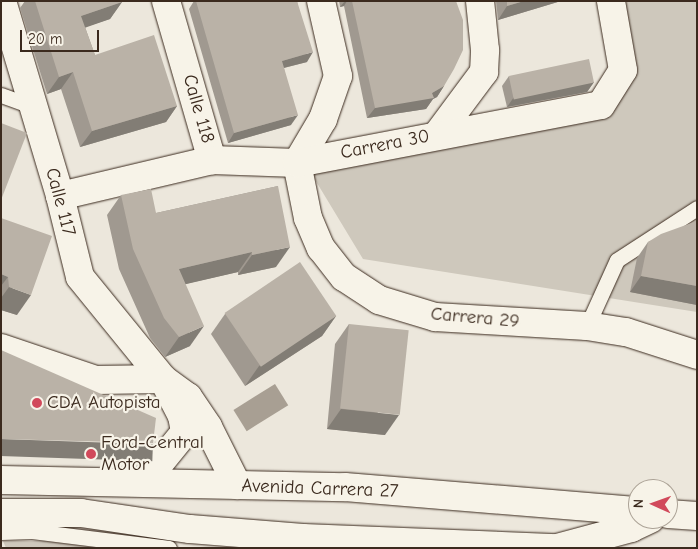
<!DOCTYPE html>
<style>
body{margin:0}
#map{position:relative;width:698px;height:549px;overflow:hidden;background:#ece7dc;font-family:"Comic Neue",sans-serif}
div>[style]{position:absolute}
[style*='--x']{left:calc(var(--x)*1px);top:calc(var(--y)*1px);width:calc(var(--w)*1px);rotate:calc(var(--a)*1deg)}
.green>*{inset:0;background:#cec8bc}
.water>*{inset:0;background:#a89f93;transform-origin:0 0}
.roads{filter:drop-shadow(0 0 1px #3b2a1e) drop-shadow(0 0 1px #3b2a1e)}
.lane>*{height:15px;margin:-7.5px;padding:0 7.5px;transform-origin:7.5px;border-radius:7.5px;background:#f7f3e8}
.street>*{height:28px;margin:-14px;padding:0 14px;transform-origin:14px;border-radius:14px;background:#f7f3e8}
.highway>*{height:28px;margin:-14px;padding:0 14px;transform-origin:14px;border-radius:14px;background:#f7f3e8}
.wall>*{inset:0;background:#a09990}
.shaded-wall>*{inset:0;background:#827d75;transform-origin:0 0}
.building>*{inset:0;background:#bab2a7;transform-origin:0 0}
.dots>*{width:14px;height:14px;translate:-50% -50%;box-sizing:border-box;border:2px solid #f7f3e8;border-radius:50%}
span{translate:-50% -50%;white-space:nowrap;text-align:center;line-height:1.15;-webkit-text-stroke:4.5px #f7f3e8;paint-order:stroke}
.street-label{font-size:19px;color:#3b2a1e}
.poi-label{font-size:19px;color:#3b2a1e}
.left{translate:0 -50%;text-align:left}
.frame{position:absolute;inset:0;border:2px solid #3b2a1e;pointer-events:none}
.north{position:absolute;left:628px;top:479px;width:50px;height:50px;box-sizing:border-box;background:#f7f3e8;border:1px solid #aca397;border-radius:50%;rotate:272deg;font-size:14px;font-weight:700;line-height:20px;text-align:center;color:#3b2a1e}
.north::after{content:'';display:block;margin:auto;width:18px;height:22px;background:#d1495b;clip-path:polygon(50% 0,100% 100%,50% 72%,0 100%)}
.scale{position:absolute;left:20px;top:30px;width:79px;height:22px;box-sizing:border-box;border:2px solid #3b2a1e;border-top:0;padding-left:6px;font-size:15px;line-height:18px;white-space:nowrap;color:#3b2a1e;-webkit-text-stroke:4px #f7f3e8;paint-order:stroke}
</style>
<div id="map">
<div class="green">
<i style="clip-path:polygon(611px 1px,697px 1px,697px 312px,363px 259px,294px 145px,437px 135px,601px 105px,623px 70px)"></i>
<i style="clip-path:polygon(3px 541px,45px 541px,101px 548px,6px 548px)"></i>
</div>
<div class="water">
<i style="left:275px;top:384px;width:25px;height:49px;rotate:58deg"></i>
</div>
<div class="roads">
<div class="lane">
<i style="--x:1;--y:95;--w:33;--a:20"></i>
<i style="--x:587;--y:326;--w:72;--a:-65.6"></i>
<i style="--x:617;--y:260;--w:95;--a:-33"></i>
<i style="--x:1;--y:532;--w:31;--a:-2"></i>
<i style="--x:32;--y:531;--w:138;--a:7.1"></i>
</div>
<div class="street">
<i style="--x:2;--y:1;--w:203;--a:73.4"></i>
<i style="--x:60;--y:196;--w:83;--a:76.1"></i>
<i style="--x:80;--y:277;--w:132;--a:50.9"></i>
<i style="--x:163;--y:379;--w:42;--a:62.8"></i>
<i style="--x:182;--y:416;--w:16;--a:79"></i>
<i style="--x:185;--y:432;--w:63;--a:129.2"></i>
<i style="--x:166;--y:1;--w:166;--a:73.9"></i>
<i style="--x:321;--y:1;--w:77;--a:77.2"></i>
<i style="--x:338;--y:76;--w:46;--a:109.2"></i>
<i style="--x:323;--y:119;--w:51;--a:120.6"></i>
<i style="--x:297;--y:163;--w:56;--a:78.7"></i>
<i style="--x:308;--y:218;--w:33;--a:67"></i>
<i style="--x:321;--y:248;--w:37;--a:52"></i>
<i style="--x:344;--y:277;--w:42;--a:33.3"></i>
<i style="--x:379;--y:300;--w:59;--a:16.9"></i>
<i style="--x:435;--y:317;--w:152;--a:3.4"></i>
<i style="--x:587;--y:326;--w:39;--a:9"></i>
<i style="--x:626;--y:332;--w:75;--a:17.9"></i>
<i style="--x:437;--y:135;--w:79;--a:-53.3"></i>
<i style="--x:484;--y:72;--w:22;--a:-87"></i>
<i style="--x:485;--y:50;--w:49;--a:-95.8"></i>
<i style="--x:60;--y:196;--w:156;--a:-13.3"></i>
<i style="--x:212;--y:160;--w:85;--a:2"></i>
<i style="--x:297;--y:163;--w:309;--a:-10.8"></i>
<i style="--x:601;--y:105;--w:41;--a:-57.8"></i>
<i style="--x:623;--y:70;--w:70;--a:-99.9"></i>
<i style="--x:1;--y:348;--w:100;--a:18.6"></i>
<i style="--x:96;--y:380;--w:67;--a:-0.9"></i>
<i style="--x:163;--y:379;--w:31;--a:36"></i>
<i style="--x:188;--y:397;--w:36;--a:56"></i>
<i style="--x:208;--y:427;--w:65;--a:63.4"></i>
</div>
<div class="highway">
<i style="--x:1;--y:480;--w:344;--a:1.2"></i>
<i style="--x:345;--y:487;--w:294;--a:4.7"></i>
<i style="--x:1;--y:513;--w:80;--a:0"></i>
<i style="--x:81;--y:513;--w:110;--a:8.4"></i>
<i style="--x:190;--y:529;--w:113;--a:4.6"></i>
<i style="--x:303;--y:538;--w:254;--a:2.3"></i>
<i style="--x:668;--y:514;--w:29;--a:4"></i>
<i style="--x:557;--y:548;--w:77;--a:-15.1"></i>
<i style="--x:631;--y:528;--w:21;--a:-25"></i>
</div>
</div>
<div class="wall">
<i style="clip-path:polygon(25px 1px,121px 1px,122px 2px,110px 19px,85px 27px,95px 55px,177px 106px,166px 122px,80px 147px,61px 89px,47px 94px,20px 8px)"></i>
<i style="clip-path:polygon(194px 1px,297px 1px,307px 62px,284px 68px,291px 125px,228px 143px,189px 9px)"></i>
<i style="clip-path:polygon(339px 1px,456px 1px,444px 86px,437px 97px,433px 99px,426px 109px,367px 118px,344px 6px,340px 7px)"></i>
<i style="clip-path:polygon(496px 1px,561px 1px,498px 20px)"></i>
<i style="clip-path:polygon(509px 76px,594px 82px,587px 92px,507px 107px,502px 86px)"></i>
<i style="clip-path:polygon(278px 186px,276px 267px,238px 275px,238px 272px,185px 284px,190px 346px,165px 357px,150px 338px,119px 269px,107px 215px,121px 195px,156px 213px)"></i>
<i style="clip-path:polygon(1px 218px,17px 315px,1px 310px)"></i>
<i style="clip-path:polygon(697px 221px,697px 305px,630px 292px,637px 258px,648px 242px)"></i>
<i style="clip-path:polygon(225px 314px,336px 316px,322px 336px,245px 386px,211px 334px)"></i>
<i style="clip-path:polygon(349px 324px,385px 435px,327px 429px,335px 344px)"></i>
</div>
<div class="shaded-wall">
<i style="clip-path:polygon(345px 1px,347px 1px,344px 6px,340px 7px)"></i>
<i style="clip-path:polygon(524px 1px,561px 1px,498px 20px,507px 6px)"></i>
<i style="clip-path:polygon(122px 2px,110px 19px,70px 33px,81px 16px)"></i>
<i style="clip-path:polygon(313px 52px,307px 62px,275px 70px,282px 61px)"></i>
<i style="clip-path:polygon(73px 72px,61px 89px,47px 94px,59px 77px)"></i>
<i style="clip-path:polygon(594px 82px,587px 92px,507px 107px,514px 97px)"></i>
<i style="clip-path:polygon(444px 86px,437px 97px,433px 99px,426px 109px,367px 118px,375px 108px,432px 93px)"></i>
<i style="clip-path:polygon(177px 106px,166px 122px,80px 147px,92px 131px)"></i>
<i style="clip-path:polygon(298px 115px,291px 125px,228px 143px,234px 133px)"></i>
<i style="clip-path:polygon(290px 247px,276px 267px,238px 275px,252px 255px)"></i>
<i style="clip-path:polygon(252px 252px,238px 272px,165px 289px,179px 269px)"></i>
<i style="clip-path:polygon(1px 274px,8px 277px,1px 286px)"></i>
<i style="clip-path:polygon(641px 276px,697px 286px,697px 305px,630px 292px)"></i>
<i style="clip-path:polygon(9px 287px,31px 295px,17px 315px,1px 310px,1px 298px)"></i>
<i style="clip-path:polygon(336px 316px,322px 336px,245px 386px,259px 366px)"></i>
<i style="clip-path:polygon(204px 326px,190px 346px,165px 357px,179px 337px)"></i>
<i style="clip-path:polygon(341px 409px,399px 415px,385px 435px,327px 429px)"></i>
<i style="left:1px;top:439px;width:152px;height:17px;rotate:2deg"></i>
</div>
<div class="building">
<i style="clip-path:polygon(35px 1px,121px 1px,122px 2px,81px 16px,95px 55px,154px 35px,177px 106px,92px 131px,73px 72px,59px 77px)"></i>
<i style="clip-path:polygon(196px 1px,297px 1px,313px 52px,282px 61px,298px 115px,234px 133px)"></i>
<i style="clip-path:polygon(352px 1px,456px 1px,463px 20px,463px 50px,454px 69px,444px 86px,432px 93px,434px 98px,375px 108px)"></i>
<i style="clip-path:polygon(507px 1px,524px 1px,507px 6px)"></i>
<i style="left:589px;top:59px;width:24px;height:82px;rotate:78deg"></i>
<i style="clip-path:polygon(1px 123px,27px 133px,1px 200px)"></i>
<i style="clip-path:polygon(278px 186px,290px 247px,252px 255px,252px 252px,179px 269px,204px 326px,179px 337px,164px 318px,133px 249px,121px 195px,151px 189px,156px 213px)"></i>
<i style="clip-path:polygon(1px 218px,52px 236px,31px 295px,9px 287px,8px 277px,1px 274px)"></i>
<i style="clip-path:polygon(697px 221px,697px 286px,641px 276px,648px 242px,661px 234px)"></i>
<i style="left:300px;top:262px;width:65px;height:91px;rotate:56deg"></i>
<i style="left:349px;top:324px;width:60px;height:85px;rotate:6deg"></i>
<i style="clip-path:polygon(1px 350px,156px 418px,153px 443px,1px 439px)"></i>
</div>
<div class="dots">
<i style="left:37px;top:403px;background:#d1495b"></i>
<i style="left:91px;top:454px;background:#d1495b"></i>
</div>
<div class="street-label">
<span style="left:198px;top:109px;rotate:74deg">Calle 118</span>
<span style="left:385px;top:145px;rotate:-11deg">Carrera 30</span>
<span style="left:60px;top:202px;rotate:75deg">Calle 117</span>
<span style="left:475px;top:318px;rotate:5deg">Carrera 29</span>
<span style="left:320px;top:489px;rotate:2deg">Avenida Carrera 27</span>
</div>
<div class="poi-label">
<span class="left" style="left:47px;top:403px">CDA Autopista</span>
<span class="left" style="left:101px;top:454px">Ford-Central<br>Motor</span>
</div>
<div class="frame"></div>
<div class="north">N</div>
<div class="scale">20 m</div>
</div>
